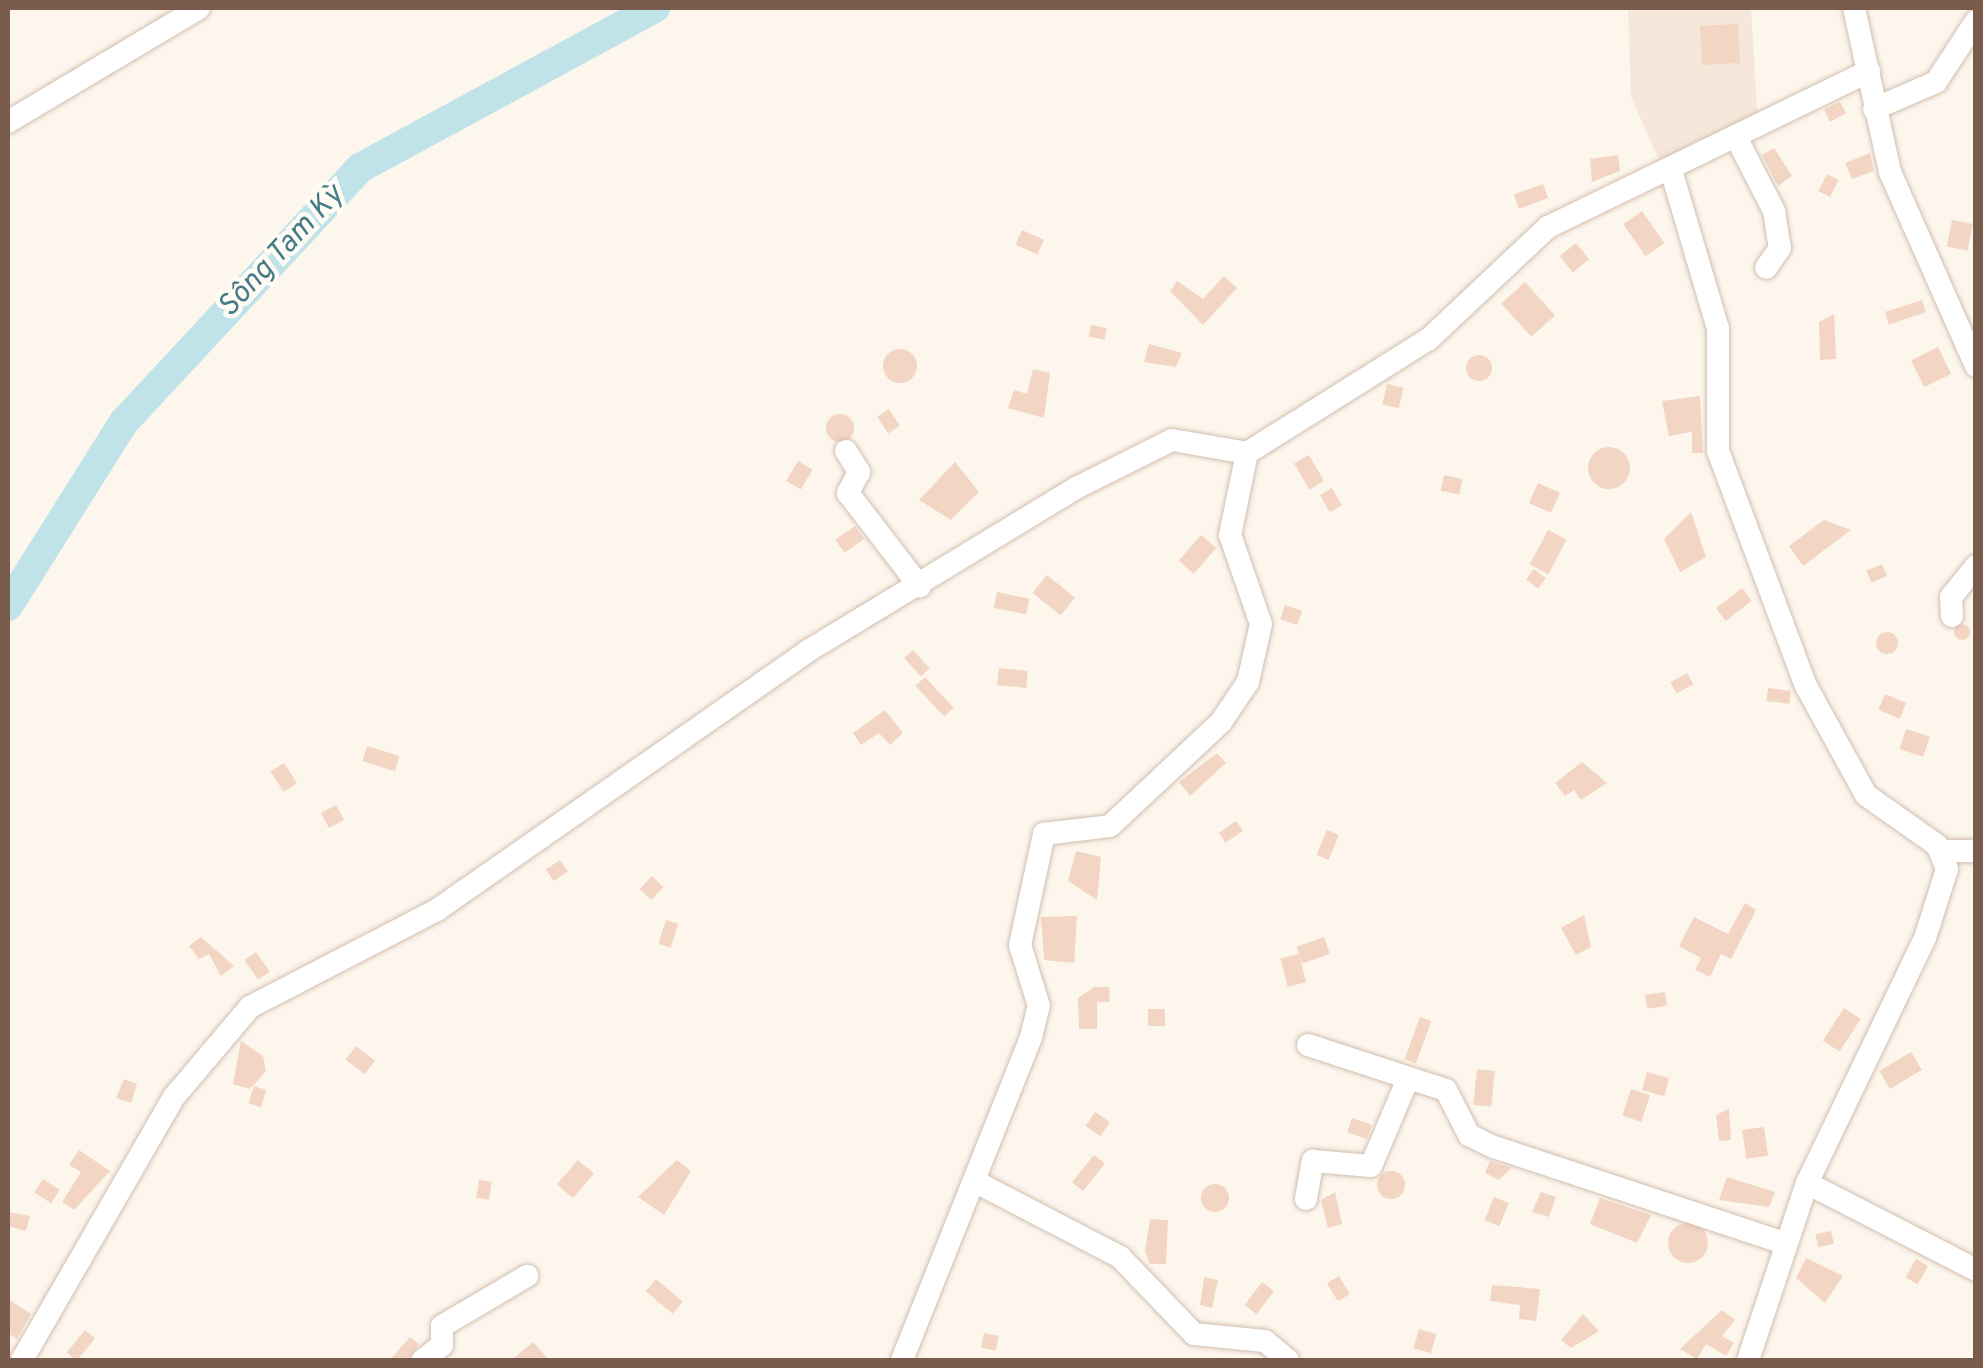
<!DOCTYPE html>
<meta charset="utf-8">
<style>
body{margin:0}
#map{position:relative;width:1983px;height:1368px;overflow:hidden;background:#fdf6ec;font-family:Overpass,sans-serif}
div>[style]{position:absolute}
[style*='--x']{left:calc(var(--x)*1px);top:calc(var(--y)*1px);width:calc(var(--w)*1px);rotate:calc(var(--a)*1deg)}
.residential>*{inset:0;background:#f5e8da}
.river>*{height:30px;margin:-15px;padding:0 15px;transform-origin:15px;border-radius:15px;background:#bfe3e8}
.building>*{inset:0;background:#f3d5c3;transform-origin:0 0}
.round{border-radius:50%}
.roads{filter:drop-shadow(0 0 2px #d1beb0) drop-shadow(0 0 2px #d1beb0)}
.minor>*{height:22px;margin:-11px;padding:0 11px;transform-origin:11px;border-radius:11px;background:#fff}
span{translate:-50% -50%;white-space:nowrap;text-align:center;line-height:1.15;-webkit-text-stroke:9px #fffaf3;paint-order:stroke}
.water-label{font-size:30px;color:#437c86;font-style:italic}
.frame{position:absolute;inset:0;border:10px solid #7a5c4d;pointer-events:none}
</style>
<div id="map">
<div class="residential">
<i style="clip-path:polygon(1628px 8px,1751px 8px,1758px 123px,1665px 174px,1631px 97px)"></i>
</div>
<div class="river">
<i style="--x:8;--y:606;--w:218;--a:-57.8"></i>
<i style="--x:124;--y:422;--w:347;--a:-47.1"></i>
<i style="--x:360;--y:168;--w:336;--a:-28.5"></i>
</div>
<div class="building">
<i style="left:1738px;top:24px;width:39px;height:38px;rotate:87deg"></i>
<i style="clip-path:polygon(1840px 102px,1846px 113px,1830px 122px,1824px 109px)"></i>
<i style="clip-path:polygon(1774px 148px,1792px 176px,1778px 186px,1762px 155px)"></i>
<i style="clip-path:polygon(1870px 153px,1874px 171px,1852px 179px,1845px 163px)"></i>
<i style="clip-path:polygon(1618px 155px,1620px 171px,1592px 182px,1590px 159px)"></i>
<i style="left:1827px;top:174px;width:13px;height:19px;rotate:27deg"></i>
<i style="left:1543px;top:184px;width:15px;height:31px;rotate:70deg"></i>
<i style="left:1642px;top:211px;width:39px;height:23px;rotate:55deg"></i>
<i style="left:1952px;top:220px;width:21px;height:27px;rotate:11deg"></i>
<i style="left:1022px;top:230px;width:24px;height:16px;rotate:24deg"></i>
<i style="left:1576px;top:243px;width:21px;height:21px;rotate:51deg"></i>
<i style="clip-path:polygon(1224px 276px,1237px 288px,1203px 325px,1170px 291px,1177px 281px,1203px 299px)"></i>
<i style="left:1525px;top:282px;width:45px;height:32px;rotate:48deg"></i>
<i style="left:1922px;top:300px;width:13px;height:39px;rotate:72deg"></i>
<i style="clip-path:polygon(1834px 314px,1836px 359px,1820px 360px,1819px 322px)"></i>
<i style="left:1091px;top:325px;width:16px;height:12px;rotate:11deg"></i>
<i style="clip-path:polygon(1149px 344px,1182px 353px,1176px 367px,1144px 362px)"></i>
<i style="left:1938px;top:347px;width:30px;height:30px;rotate:64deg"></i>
<i class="round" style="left:883px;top:349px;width:34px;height:34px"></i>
<i class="round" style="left:1466px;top:355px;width:26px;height:26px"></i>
<i style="clip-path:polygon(1033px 369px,1050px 373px,1044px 418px,1008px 408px,1014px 390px,1027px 394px)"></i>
<i style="left:1387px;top:384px;width:17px;height:21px;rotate:13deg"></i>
<i style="clip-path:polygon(1700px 396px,1703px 453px,1692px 453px,1692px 432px,1669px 436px,1662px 401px)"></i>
<i style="left:889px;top:409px;width:20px;height:14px;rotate:57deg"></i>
<i class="round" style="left:826px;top:414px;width:28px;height:28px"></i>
<i class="round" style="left:1588px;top:447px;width:42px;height:42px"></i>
<i style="left:1309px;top:455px;width:30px;height:17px;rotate:60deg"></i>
<i style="left:798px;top:461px;width:17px;height:23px;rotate:31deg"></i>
<i style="clip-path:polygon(955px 462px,979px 492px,951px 520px,919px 500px)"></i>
<i style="left:1444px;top:475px;width:19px;height:16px;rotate:12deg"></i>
<i style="left:1538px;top:483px;width:24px;height:22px;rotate:24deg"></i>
<i style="left:1332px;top:488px;width:20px;height:14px;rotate:60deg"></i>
<i style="clip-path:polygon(1691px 512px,1706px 557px,1680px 572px,1664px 539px)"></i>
<i style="clip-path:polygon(1824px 520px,1851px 530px,1803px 566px,1789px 546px)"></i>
<i style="left:855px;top:526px;width:16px;height:24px;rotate:55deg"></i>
<i style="left:1548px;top:530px;width:21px;height:39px;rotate:28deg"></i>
<i style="left:1201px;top:535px;width:20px;height:34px;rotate:41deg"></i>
<i style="left:1882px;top:564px;width:13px;height:17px;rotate:67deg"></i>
<i style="left:1534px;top:569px;width:15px;height:13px;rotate:37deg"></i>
<i style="left:1047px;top:575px;width:36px;height:23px;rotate:39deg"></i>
<i style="left:1742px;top:588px;width:16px;height:33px;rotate:52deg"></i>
<i style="left:997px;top:592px;width:33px;height:16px;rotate:12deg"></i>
<i style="left:1285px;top:605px;width:18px;height:15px;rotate:19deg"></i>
<i class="round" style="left:1954px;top:624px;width:16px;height:16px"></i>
<i class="round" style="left:1876px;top:632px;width:22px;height:22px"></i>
<i style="left:913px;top:650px;width:25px;height:12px;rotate:48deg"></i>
<i style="left:999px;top:668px;width:29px;height:17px;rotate:6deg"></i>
<i style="left:1687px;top:673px;width:13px;height:19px;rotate:61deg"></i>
<i style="left:925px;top:677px;width:42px;height:13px;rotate:47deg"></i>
<i style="left:1768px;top:688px;width:23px;height:13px;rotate:7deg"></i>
<i style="left:1885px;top:694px;width:23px;height:17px;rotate:23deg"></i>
<i style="clip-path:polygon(885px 710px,903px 733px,890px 745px,879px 733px,861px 745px,853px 733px)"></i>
<i style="left:1906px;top:729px;width:25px;height:21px;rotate:18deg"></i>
<i style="left:367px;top:746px;width:34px;height:16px;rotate:17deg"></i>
<i style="clip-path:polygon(1217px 753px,1226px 763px,1190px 796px,1179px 782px)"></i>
<i style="clip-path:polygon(1582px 762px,1607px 783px,1581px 800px,1574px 790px,1565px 796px,1555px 783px)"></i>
<i style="left:284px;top:763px;width:24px;height:16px;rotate:57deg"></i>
<i style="left:336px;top:805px;width:17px;height:17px;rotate:62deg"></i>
<i style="left:1236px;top:821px;width:12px;height:21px;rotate:55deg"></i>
<i style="left:1327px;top:830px;width:13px;height:27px;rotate:23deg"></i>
<i style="clip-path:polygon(1076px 851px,1101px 857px,1097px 900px,1068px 881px)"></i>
<i style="left:560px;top:860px;width:14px;height:17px;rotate:56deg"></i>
<i style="left:652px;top:876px;width:16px;height:18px;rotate:43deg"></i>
<i style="clip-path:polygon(1745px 903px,1756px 910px,1731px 959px,1721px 954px,1710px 977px,1695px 970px,1701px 958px,1679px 946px,1694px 917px,1728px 934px)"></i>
<i style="clip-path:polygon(1584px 915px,1591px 947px,1576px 955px,1561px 928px)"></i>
<i style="clip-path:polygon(1077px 916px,1074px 963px,1044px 960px,1041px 917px)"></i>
<i style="left:666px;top:920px;width:13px;height:25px;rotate:18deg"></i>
<i style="clip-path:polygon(201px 937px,234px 966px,221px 976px,209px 954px,199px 959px,189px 946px)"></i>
<i style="left:1324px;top:937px;width:18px;height:29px;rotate:71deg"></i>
<i style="left:256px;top:952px;width:24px;height:14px;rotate:55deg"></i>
<i style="left:1299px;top:954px;width:29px;height:19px;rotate:76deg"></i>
<i style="clip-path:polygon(1094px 987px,1109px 987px,1110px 1002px,1097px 1002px,1097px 1029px,1079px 1029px,1078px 998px)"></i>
<i style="left:1665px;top:992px;width:14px;height:20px;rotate:82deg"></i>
<i style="left:1844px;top:1008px;width:20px;height:39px;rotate:33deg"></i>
<i style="left:1148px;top:1009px;width:17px;height:17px"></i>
<i style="left:1420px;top:1017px;width:12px;height:45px;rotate:20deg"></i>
<i style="clip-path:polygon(241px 1041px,263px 1056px,266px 1071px,250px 1089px,233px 1084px)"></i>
<i style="left:356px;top:1046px;width:24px;height:17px;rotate:38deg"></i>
<i style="left:1911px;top:1052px;width:21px;height:37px;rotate:59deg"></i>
<i style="left:1477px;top:1069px;width:18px;height:36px;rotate:6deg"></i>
<i style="left:1647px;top:1072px;width:23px;height:19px;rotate:15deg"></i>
<i style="clip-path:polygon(124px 1079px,137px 1084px,131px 1103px,116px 1098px)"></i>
<i style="left:254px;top:1086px;width:13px;height:18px;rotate:18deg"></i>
<i style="left:1631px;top:1089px;width:20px;height:28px;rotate:18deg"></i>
<i style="clip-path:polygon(1729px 1109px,1731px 1140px,1719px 1141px,1716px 1115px)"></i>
<i style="left:1095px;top:1112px;width:18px;height:17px;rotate:34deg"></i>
<i style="left:1352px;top:1118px;width:21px;height:15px;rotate:19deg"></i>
<i style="left:1764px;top:1127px;width:29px;height:22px;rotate:82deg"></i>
<i style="clip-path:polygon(79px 1150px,110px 1171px,74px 1210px,62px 1202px,81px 1172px,69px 1165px)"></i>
<i style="left:1094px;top:1155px;width:14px;height:35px;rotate:39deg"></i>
<i style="left:578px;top:1160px;width:21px;height:32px;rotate:41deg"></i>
<i style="clip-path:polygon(677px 1160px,691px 1171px,664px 1215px,638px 1197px)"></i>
<i style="clip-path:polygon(1490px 1161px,1511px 1168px,1499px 1180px,1485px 1173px)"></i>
<i class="round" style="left:1377px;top:1171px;width:28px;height:28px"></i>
<i style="clip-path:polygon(1727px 1177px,1775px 1192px,1769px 1207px,1719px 1200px)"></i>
<i style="left:43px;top:1179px;width:20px;height:16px;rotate:33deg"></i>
<i style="left:479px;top:1180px;width:13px;height:18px;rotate:9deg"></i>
<i class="round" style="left:1201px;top:1184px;width:28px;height:28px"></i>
<i style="clip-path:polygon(1335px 1192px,1342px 1224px,1328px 1228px,1321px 1200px)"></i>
<i style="clip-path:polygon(1541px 1192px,1556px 1197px,1549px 1217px,1532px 1212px)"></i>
<i style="left:1494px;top:1197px;width:16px;height:25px;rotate:22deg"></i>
<i style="clip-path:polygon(1600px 1198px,1651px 1215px,1637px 1243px,1590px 1224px)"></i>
<i style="clip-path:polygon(8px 1212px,30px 1216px,26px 1231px,8px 1226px)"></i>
<i style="clip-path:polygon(1150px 1219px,1168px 1220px,1166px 1264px,1150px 1264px,1145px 1252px)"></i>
<i class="round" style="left:1668px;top:1223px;width:40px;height:40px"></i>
<i style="left:1831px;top:1231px;width:13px;height:16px;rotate:77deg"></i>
<i style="clip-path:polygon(1806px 1258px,1843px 1276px,1825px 1303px,1796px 1278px)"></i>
<i style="left:1916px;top:1259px;width:14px;height:21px;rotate:30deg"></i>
<i style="left:1339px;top:1276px;width:21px;height:14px;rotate:59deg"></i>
<i style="clip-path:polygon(1204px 1277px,1218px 1280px,1212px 1308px,1200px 1305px)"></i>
<i style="left:656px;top:1279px;width:35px;height:16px;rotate:40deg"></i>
<i style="left:1262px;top:1282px;width:15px;height:29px;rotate:37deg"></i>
<i style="clip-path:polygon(1492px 1285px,1540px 1289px,1536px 1321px,1519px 1319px,1520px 1305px,1490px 1301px)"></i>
<i style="clip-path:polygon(8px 1299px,31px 1314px,17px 1339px,8px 1333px)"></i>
<i style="clip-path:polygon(1722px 1310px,1735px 1320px,1722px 1336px,1734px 1343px,1726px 1356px,1706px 1344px,1697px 1359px,1680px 1349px)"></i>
<i style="clip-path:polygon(1583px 1314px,1599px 1331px,1571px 1348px,1561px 1340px)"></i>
<i style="left:1419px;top:1329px;width:18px;height:20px;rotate:16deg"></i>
<i style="left:85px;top:1330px;width:13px;height:29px;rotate:39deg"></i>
<i style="left:984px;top:1333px;width:15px;height:15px;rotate:11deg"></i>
<i style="clip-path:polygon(410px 1337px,419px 1344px,408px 1360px,390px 1360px)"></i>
<i style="clip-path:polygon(533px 1342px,549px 1360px,512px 1360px)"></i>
</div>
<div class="roads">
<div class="minor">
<i style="--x:1854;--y:8;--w:168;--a:77.6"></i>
<i style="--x:1890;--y:172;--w:212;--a:66.1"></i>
<i style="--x:1874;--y:109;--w:68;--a:-23.5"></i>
<i style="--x:1936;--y:82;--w:73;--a:-56.7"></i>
<i style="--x:8;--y:122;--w:222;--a:-30.8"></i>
<i style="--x:1737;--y:139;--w:81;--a:62.8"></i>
<i style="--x:1774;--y:211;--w:37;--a:81"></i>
<i style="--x:1780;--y:248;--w:24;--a:125"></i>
<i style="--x:1671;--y:170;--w:166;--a:73.5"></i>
<i style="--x:1718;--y:329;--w:122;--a:90"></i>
<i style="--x:1718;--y:451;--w:251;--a:69.5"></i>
<i style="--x:1806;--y:686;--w:124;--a:61.2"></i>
<i style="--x:1866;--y:795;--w:87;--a:35.2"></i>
<i style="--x:1937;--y:845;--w:26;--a:67"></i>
<i style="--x:1947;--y:869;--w:72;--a:107.7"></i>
<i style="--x:1925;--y:938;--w:272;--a:115.7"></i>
<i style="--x:1807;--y:1183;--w:187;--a:108.4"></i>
<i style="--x:846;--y:451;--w:25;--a:58"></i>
<i style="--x:859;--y:472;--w:24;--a:118"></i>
<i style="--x:848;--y:493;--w:118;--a:52.5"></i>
<i style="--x:1952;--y:616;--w:19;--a:-93"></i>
<i style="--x:1951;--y:597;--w:40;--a:-51"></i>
<i style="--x:1941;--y:851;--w:35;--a:0"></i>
<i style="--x:1308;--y:1045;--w:145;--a:18.1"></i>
<i style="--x:1446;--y:1090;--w:51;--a:62.9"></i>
<i style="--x:1469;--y:1135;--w:28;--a:26"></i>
<i style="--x:1494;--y:1147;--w:305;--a:18.3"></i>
<i style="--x:978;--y:1183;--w:160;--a:27.5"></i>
<i style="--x:1120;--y:1257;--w:107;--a:46.1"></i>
<i style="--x:1194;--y:1334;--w:71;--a:5.6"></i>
<i style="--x:1265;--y:1341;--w:30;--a:40"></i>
<i style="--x:1807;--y:1183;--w:190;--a:27.2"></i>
<i style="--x:1306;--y:1199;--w:39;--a:-80"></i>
<i style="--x:1313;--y:1161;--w:58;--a:4.9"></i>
<i style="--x:1371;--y:1166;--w:92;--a:-67"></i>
<i style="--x:22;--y:1360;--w:304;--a:-60"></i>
<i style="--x:174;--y:1097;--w:118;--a:-49.8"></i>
<i style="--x:250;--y:1007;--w:211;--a:-27.4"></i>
<i style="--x:437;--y:910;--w:452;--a:-34.9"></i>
<i style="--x:808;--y:651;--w:314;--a:-31.3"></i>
<i style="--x:1076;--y:488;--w:107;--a:-26.6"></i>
<i style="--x:1172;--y:440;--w:76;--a:9.8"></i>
<i style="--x:423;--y:1360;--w:24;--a:-38"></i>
<i style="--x:442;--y:1345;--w:19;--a:-90"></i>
<i style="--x:442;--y:1326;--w:99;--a:-30.5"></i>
<i style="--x:902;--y:1360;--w:348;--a:-68.2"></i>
<i style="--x:1031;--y:1037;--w:32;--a:-76"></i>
<i style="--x:1039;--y:1006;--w:64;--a:-107.3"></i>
<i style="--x:1020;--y:945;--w:114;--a:-77.8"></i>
<i style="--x:1044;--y:834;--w:66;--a:-6.9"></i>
<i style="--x:1110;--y:826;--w:152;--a:-43.1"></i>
<i style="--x:1221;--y:722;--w:48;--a:-56"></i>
<i style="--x:1248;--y:682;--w:59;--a:-77.4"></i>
<i style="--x:1261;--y:624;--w:94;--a:-109.2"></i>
<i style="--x:1230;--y:535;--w:84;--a:-78.3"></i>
<i style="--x:1247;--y:453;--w:215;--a:-32.1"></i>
<i style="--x:1429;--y:339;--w:163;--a:-43.3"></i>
<i style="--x:1548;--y:227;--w:357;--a:-25.9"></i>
</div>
</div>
<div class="water-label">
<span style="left:282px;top:252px;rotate:-47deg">Sông Tam Kỳ</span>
</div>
<div class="frame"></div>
</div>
